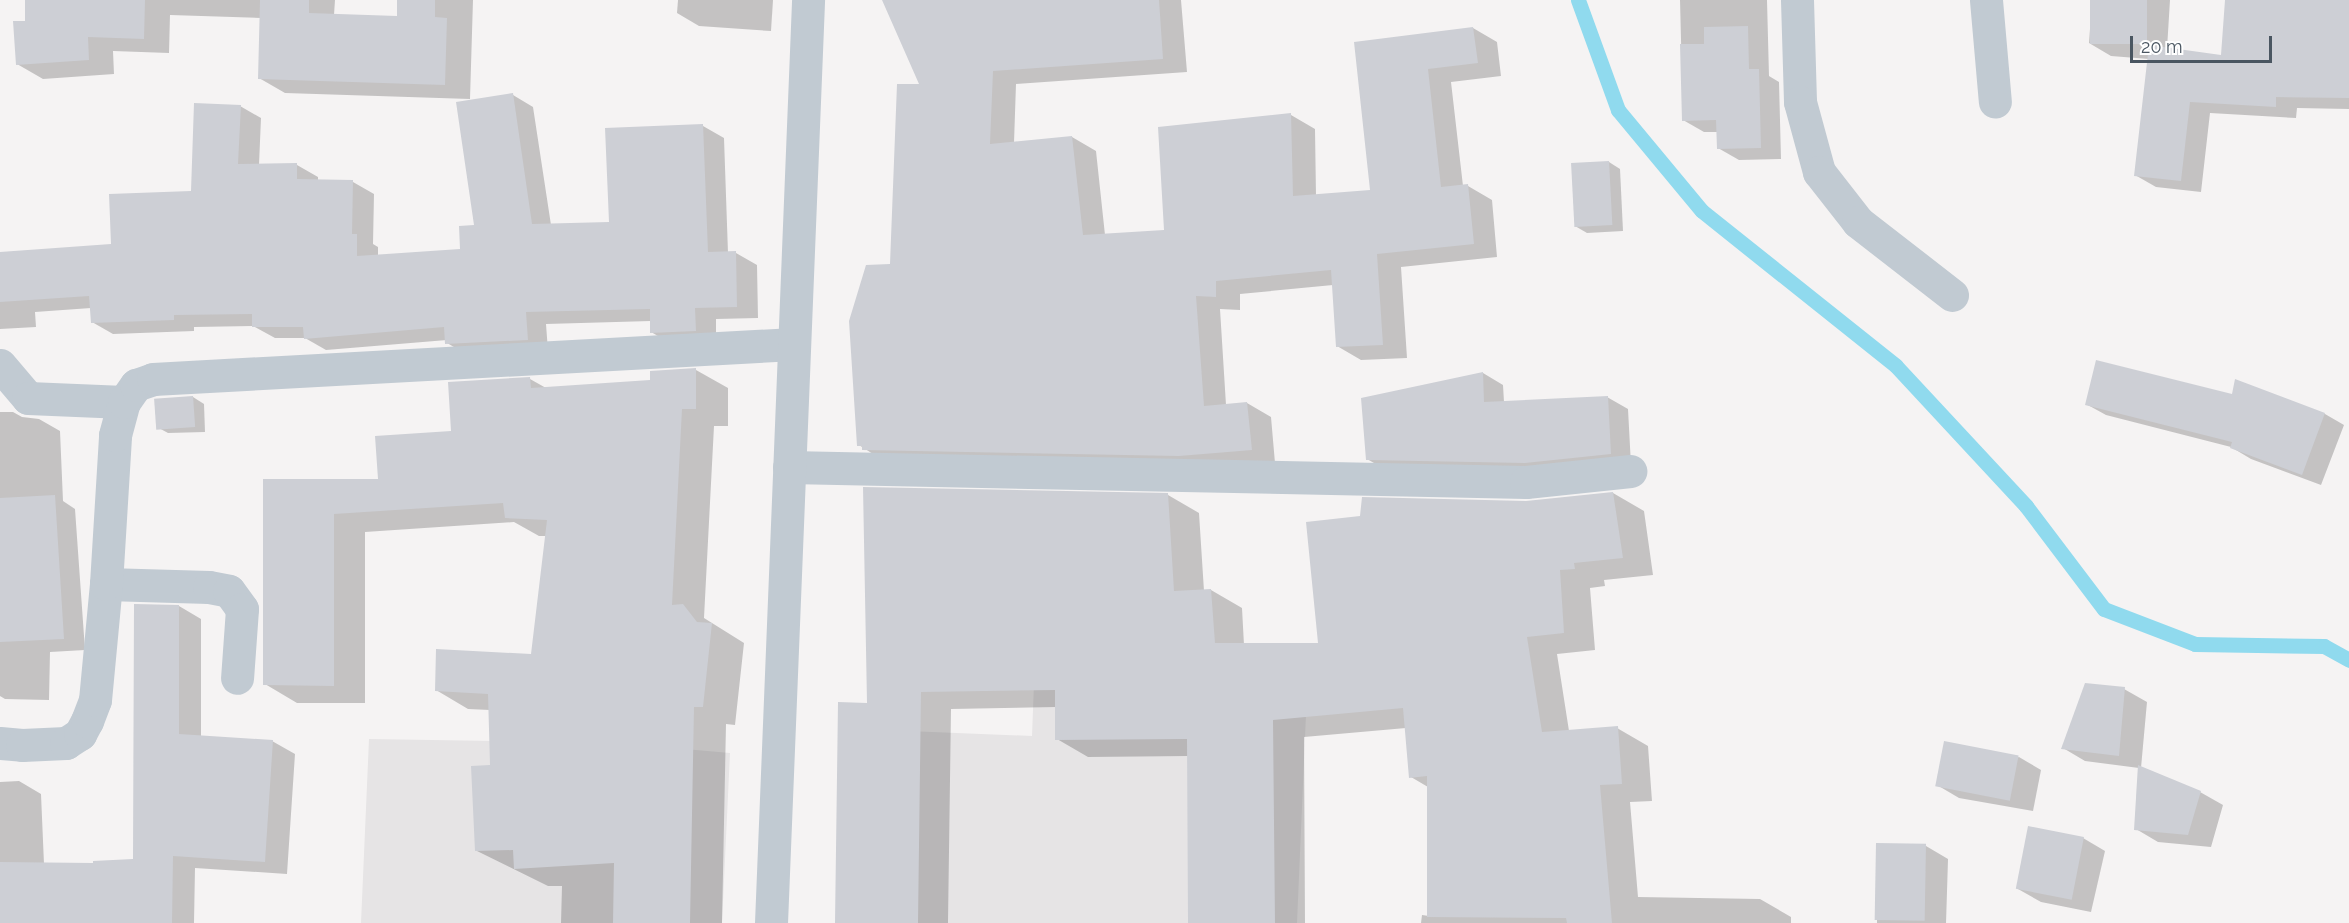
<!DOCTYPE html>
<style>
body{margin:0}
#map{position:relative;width:2349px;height:923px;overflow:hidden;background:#f5f3f3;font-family:Raleway,sans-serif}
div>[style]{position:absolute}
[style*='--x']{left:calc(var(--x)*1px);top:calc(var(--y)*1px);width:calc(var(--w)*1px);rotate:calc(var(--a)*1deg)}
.education>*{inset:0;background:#e6e4e5}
.shadow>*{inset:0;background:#0003}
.stream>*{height:15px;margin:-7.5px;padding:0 7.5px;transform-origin:7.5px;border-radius:7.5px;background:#90daee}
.building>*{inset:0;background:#cdcfd5;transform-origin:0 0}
.minor>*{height:33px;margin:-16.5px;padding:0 16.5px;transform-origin:16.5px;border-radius:16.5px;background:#c1cad2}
span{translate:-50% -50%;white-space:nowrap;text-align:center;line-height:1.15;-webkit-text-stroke:4.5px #fff;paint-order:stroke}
.scale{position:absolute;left:2130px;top:36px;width:142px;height:27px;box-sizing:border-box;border:3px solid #4a5661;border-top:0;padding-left:8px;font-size:18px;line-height:21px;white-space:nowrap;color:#4a5661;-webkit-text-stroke:4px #fff;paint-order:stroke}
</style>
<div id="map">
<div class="education">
<i style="clip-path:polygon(1035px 657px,1308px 668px,1297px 923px,844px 923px,858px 729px,1032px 736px)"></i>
<i style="clip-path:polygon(369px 739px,616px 743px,730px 753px,722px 923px,361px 923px)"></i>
</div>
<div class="shadow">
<i style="clip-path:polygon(26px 0,335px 0,334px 15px,399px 17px,399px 0,473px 0,470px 99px,285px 93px,259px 78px,261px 18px,170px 15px,169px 53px,113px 51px,114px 74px,43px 79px,17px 64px,26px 22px)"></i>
<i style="clip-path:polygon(678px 0,773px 0,771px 31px,699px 26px,677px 13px)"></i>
<i style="clip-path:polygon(884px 0,1181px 0,1187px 72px,1016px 84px,1014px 143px,1072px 137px,1096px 151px,1105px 235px,1165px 231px,1291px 115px,1315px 129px,1316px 196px,1372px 191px,1356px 43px,1473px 28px,1497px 42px,1501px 76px,1451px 82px,1463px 186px,1468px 186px,1492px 200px,1497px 257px,1401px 267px,1407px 358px,1361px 360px,1337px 346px,1333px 285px,1240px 294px,1240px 310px,1220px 309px,1226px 405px,1247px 403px,1271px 417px,1275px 463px,887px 463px,859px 445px,922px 86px)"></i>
<i style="clip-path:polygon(1680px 0,1767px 0,1769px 76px,1779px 82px,1781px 159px,1739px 160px,1718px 148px,1718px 132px,1704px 132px,1683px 120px)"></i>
<i style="clip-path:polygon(2092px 0,2170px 0,2167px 49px,2222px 57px,2226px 0,2349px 0,2349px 109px,2297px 108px,2296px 118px,2210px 113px,2201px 192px,2156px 187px,2135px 175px,2149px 59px,2111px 56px,2089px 43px)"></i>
<i style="clip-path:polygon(513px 95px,533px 107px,551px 225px,611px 223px,703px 126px,724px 138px,728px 253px,736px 253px,757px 265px,758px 318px,716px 319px,716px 342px,672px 344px,651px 332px,651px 321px,546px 324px,548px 351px,468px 355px,447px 343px,447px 340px,326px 350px,305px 338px,275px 338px,253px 326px,194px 327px,194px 331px,113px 334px,92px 322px,91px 308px,35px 312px,36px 327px,0 329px,0 253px,113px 245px,192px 192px,240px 106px,261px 118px,259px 165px,297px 165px,318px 177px,318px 181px,353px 182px,374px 194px,373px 244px,378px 247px,378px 256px,462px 250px,476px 226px)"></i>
<i style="clip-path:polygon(1609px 162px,1620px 169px,1623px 231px,1587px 233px,1575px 226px)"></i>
<i style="clip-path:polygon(696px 370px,728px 388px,728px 426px,714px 426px,704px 618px,744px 643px,735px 725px,726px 724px,722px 923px,561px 923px,562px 886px,548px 886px,477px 851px,492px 767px,490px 710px,468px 709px,436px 690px,532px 656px,547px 536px,539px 536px,514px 522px,365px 532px,365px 703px,297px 703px,265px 684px,265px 481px,380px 481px,530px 379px,546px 388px,652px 381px)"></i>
<i style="clip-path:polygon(1483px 373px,1503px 385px,1504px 402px,1607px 397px,1628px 409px,1631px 465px,1388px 471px,1367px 459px)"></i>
<i style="clip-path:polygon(2236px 381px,2325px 414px,2344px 425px,2321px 485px,2251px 459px,2231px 447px,2106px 415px,2086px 404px,2233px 396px)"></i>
<i style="clip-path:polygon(193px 397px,204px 404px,205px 432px,168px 433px,157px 427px)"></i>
<i style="clip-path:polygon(0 412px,13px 412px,22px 417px,39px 419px,60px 431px,63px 501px,75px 509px,85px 650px,50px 652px,49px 700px,5px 699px,0 696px)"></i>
<i style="clip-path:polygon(1613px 493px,1644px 511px,1653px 575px,1604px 580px,1605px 586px,1590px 588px,1595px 650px,1557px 654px,1569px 731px,1617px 728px,1648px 746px,1652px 801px,1630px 802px,1638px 897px,1760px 899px,1791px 917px,1791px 923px,1421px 923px,1422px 915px,1429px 916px,1428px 787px,1411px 777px,1406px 728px,1304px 737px,1305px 923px,1189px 923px,1189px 756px,1088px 757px,1057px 739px,1056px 707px,951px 709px,948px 923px,837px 923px,869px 704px,1168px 495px,1199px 513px,1204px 591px,1211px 590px,1242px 608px,1244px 645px,1320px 644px,1526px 502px)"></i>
<i style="clip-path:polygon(179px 606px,201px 619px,201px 737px,272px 741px,295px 754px,287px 874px,195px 868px,194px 923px,0 923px,0 782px,19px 781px,41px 794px,44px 864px,94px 865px,135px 861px)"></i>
<i style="clip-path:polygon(2124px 689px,2147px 702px,2141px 768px,2200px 792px,2223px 805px,2211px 847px,2158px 842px,2136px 829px,2139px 768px,2085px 761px,2063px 748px)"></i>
<i style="clip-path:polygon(2019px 757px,2041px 770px,2033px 811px,1959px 798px,1937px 785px)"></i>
<i style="clip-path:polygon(2083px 838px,2105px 851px,2091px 912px,2041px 902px,2018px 889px)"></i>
<i style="clip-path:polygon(1877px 845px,1926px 846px,1948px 859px,1946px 923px,1877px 923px)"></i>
</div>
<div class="stream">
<i style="--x:1578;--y:0;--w:117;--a:70"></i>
<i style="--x:1618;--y:110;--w:131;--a:50.3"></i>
<i style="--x:1702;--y:211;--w:248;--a:38.6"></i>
<i style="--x:1896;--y:366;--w:191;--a:47.1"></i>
<i style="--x:2026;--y:506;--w:129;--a:52.9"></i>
<i style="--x:2104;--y:609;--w:97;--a:21"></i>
<i style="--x:2195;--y:644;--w:129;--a:0.9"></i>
<i style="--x:2324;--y:646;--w:29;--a:29"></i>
</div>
<div class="building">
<i style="clip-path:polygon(25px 0,145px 0,144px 39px,88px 37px,89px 60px,16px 65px,13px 21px,25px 21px)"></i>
<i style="clip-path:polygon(260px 0,309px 0,309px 13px,397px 16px,397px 0,435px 0,435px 17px,447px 18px,445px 85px,258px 79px)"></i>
<i style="clip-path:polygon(882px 0,1159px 0,1163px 59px,993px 71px,990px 144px,1072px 136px,1083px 235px,1164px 230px,1158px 127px,1291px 113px,1293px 196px,1370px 190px,1354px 42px,1473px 27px,1478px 63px,1428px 69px,1441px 187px,1468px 184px,1474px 244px,1377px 254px,1383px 345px,1336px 347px,1331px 270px,1216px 281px,1216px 297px,1196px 296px,1204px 406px,1247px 402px,1252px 450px,1179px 456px,862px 450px,862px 446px,857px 446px,849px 321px,866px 265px,890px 264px,897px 84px,919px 84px)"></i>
<i style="left:2090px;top:0;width:57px;height:44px"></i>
<i style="clip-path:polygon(2225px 0,2349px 0,2349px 98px,2276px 97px,2276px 107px,2190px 102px,2181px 181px,2134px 176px,2149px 45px,2221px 55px)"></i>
<i style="clip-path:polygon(1748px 26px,1749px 69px,1759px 69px,1761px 148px,1717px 149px,1716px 120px,1682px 121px,1680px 44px,1704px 44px,1704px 27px)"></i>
<i style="clip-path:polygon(513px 93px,532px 224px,609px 222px,605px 128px,703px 124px,708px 252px,736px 251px,737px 307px,695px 308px,696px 331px,650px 333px,650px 309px,526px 312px,528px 340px,445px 344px,444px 327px,304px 339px,303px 327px,252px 327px,252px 314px,174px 315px,174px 320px,91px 323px,89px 296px,0 302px,0 252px,111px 244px,109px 194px,191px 191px,194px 103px,241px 105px,238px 164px,297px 163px,297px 179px,353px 180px,352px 234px,357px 234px,357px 256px,460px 249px,459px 226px,474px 225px,456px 102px)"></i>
<i style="left:1609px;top:161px;width:64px;height:38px;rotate:87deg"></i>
<i style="clip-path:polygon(2096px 360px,2232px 394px,2235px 379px,2325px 413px,2302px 475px,2230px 448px,2232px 442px,2085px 405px)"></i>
<i style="clip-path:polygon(696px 368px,696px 409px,682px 409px,672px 605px,683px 604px,697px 622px,712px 623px,703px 707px,694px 707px,690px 923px,613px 923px,614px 863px,514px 869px,513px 850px,475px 851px,471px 766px,490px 765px,488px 694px,435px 691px,436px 649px,531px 654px,547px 520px,505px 518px,503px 503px,334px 514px,334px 686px,263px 685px,263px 479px,378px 479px,375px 436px,451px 431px,448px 382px,530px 377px,531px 388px,650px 380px,650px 371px)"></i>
<i style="clip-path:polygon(1483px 372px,1484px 402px,1608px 396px,1611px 454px,1525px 463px,1366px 460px,1361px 398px)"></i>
<i style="left:193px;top:396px;width:31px;height:39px;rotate:86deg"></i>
<i style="clip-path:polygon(863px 487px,1168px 493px,1174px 591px,1211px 589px,1215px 643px,1318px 643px,1306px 522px,1360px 516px,1362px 497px,1526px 501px,1613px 492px,1623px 558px,1574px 563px,1575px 569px,1560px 570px,1564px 633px,1527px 637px,1542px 732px,1618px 726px,1622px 784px,1600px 785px,1612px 923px,1567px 923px,1566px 918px,1427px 917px,1427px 776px,1409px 778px,1403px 708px,1273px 720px,1275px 923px,1188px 923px,1187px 739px,1055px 740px,1055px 690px,921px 692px,918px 923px,835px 923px,838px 702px,867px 703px)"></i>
<i style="clip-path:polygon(55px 495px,64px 639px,0 642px,0 498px)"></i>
<i style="clip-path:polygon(134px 604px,179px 605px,179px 734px,273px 740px,265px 862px,173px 856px,172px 923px,0 923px,0 862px,93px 863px,93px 861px,133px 859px)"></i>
<i style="clip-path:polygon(2085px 683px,2125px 687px,2119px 756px,2061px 749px)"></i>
<i style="left:1944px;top:741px;width:76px;height:46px;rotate:11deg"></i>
<i style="clip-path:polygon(2138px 765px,2201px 791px,2188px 835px,2134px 830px)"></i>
<i style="left:2028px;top:826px;width:57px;height:64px;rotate:11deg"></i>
<i style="left:1876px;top:843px;width:50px;height:77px;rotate:1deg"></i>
</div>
<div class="minor">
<i style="--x:1797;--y:0;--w:102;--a:88.3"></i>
<i style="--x:1800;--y:102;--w:73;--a:74.8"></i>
<i style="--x:1819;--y:172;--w:63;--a:52"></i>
<i style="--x:1858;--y:222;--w:119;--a:37.8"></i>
<i style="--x:1986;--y:0;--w:102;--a:85"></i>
<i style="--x:0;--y:365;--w:43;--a:49.7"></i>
<i style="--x:28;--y:398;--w:96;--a:2.4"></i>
<i style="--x:789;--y:467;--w:737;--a:1.17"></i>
<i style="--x:1526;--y:482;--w:105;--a:-6"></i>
<i style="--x:106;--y:584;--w:103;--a:1.7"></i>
<i style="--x:209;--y:587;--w:20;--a:11"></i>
<i style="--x:229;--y:591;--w:22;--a:54"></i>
<i style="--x:242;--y:609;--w:69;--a:94.1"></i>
<i style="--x:0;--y:743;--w:22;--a:5"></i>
<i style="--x:22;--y:745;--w:44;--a:-2.6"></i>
<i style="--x:66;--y:743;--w:17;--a:-33"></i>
<i style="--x:80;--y:734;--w:15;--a:-62"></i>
<i style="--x:87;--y:721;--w:22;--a:-69"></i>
<i style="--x:95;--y:700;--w:117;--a:-84.6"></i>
<i style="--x:106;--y:584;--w:149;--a:-86.5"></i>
<i style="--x:115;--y:435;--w:34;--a:-75"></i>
<i style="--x:124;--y:402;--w:21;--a:-55"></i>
<i style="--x:136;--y:385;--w:18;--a:-19"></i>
<i style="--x:153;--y:379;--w:642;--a:-3.13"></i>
<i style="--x:771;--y:923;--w:924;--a:-87.7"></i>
</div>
<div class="scale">20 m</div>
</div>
